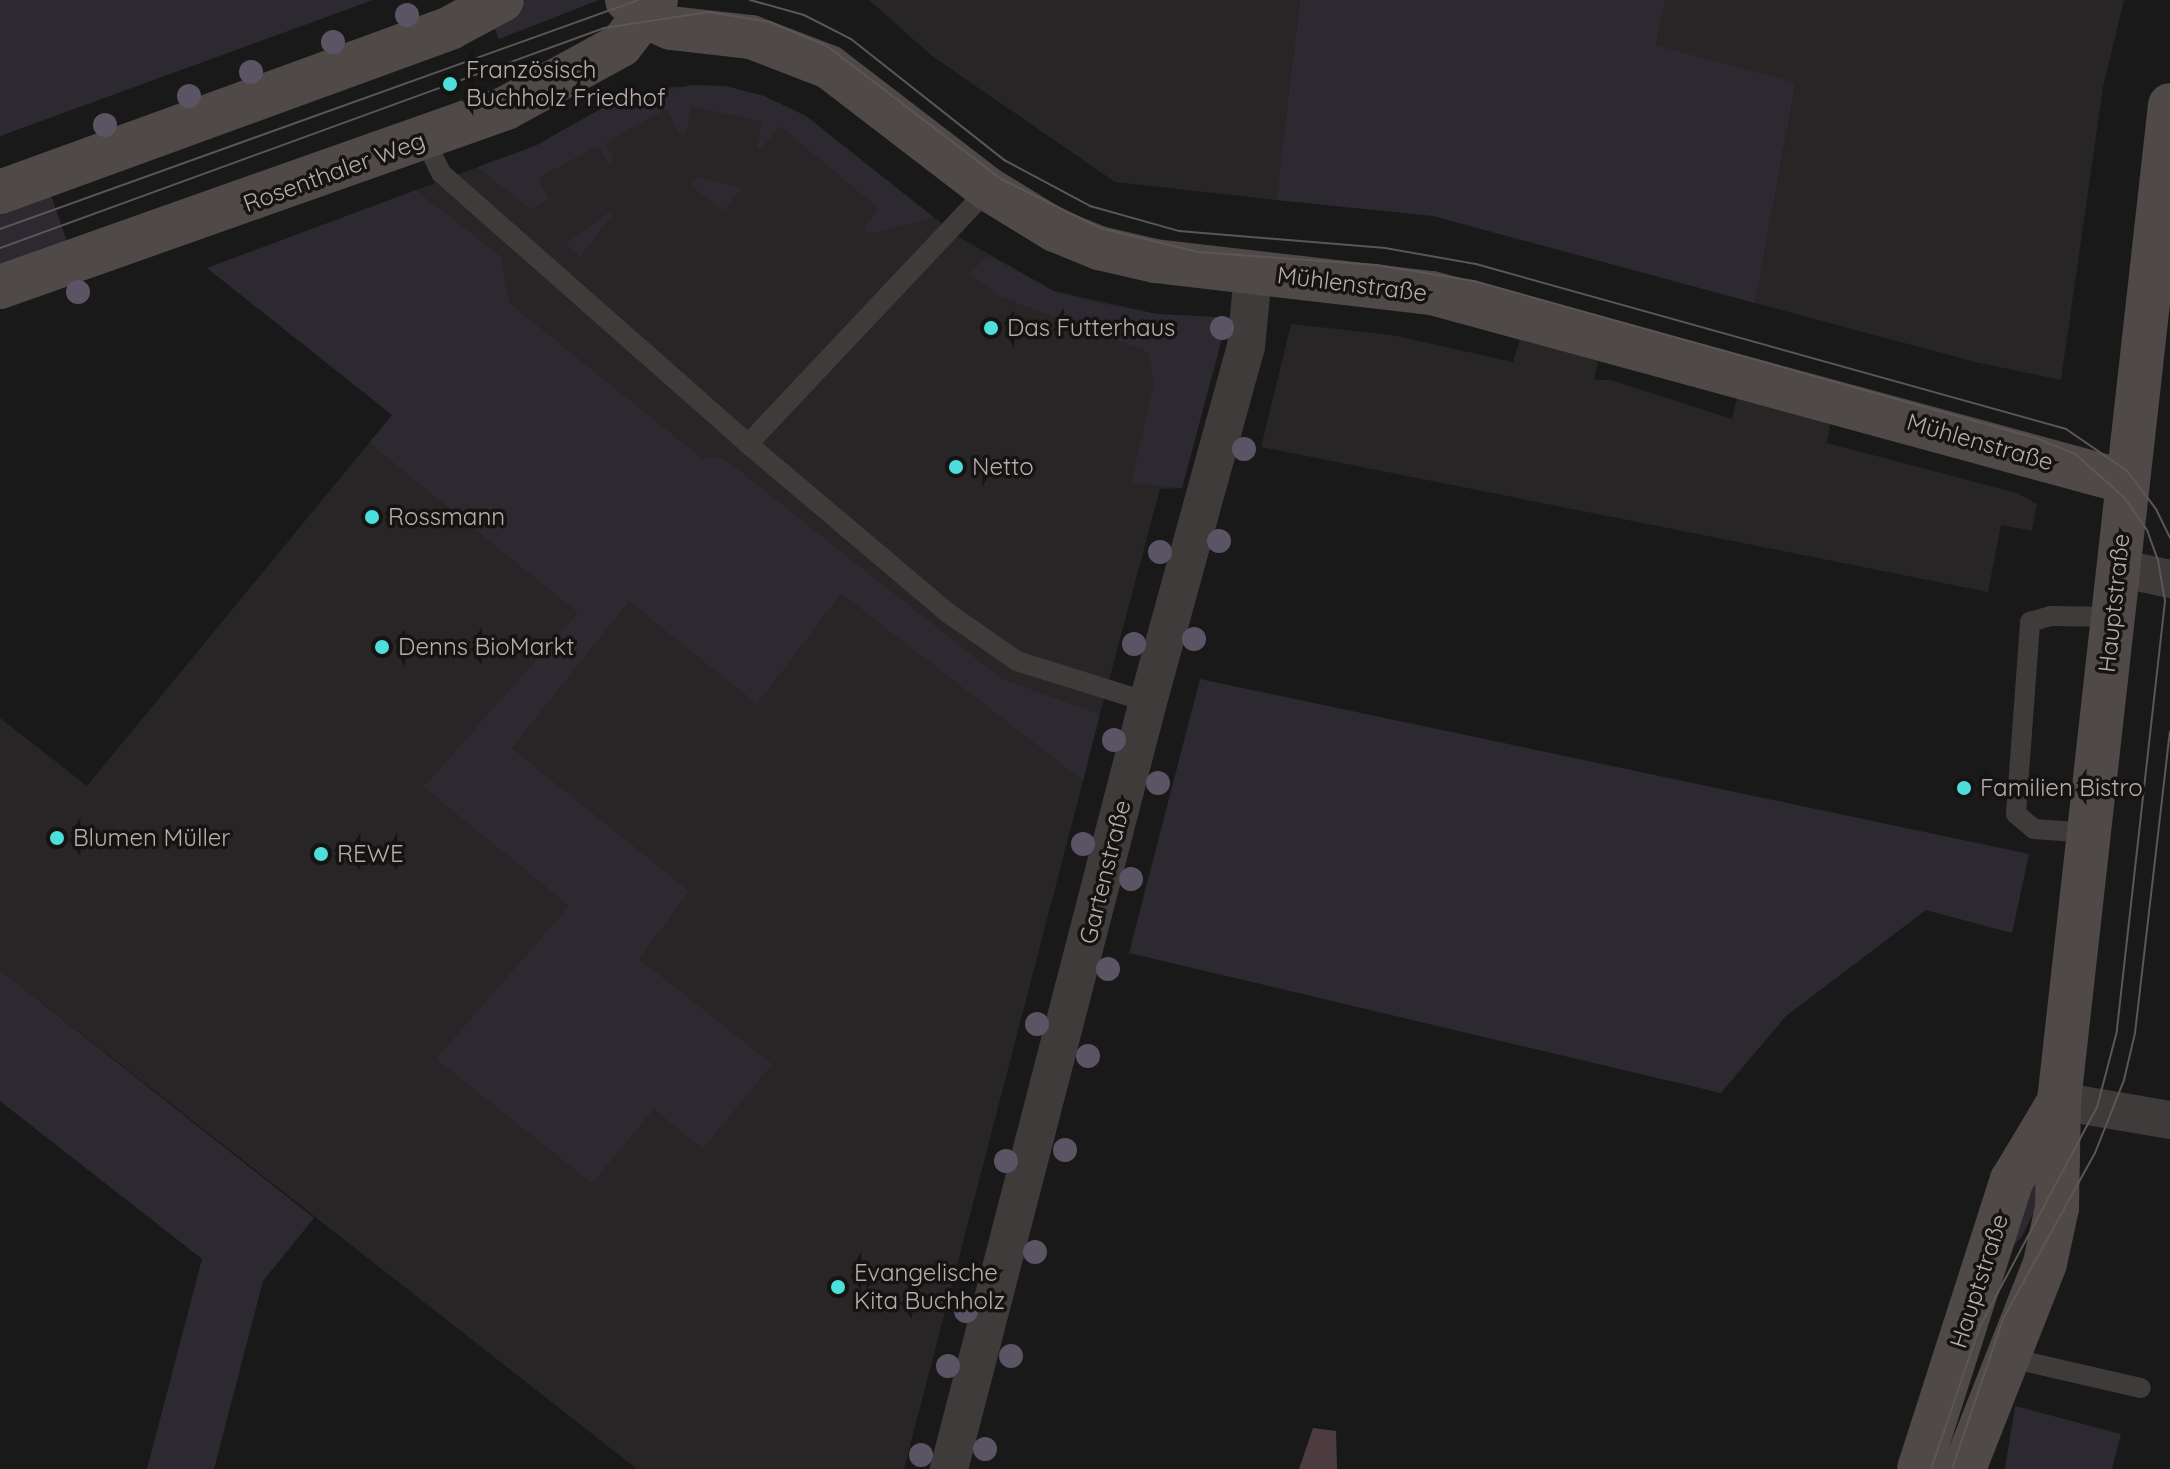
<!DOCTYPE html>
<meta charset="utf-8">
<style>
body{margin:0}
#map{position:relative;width:2170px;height:1469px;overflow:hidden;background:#1a1919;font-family:Quicksand,sans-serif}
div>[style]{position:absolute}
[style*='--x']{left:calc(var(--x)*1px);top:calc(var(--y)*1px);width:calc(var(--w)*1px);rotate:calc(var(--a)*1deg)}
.built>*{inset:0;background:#272525}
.green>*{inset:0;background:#2d2931}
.water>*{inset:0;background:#4c3c40}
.lane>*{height:20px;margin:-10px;padding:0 10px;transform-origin:10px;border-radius:10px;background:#3f3b3a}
.street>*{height:38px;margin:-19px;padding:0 19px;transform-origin:19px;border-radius:19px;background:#3f3b3a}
.secondary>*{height:44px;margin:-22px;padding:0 22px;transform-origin:22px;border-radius:22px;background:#4f4948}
.tram>*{height:2px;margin:-1px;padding:0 1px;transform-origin:1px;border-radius:1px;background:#5c5655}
.trees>*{width:24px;height:24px;margin:-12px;border-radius:50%;background:#5b5464}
.dots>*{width:22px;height:22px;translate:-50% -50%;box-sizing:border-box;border:4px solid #151413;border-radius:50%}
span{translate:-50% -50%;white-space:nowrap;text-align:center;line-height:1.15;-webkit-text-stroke:7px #151413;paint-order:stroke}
.poi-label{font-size:24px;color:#b9acac}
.left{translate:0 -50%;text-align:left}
.street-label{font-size:24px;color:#b9acac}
</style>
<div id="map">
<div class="built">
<i style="clip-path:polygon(869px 0,1300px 0,1276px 200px,1115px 182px,932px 56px)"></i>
<i style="clip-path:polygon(1665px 0,2124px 0,2103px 87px,2061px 380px,1975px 362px,1755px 303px,1796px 84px,1656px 45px)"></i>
<i style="clip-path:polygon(725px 86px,764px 96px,806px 116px,959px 237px,1054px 291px,1157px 314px,1234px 318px,1222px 338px,1182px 488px,1160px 489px,1100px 714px,1001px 678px,724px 458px,702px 458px,510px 303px,501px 256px,416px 190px,535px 146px,615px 101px,670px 87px)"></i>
<i style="clip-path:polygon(1291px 324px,1392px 335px,1513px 362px,1520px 339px,1598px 361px,1594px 380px,1611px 380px,1732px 419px,1737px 398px,1830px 424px,1827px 443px,2017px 493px,2037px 504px,2032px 531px,2001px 525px,1988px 592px,1261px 447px)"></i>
<i style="clip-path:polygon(369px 443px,579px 613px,423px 787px,569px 906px,655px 1109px,703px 1148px,639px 959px,690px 891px,512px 748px,629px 600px,756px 703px,841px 594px,1083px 781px,904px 1469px,637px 1469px,0 970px,0 718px,87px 786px)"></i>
</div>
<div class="green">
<i style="clip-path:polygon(0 0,373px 0,0 136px)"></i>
<i style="clip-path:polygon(526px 0,599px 0,499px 39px,491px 20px)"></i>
<i style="clip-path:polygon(1300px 0,1665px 0,1656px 45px,1796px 83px,1755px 303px,1433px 216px,1276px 200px)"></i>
<i style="clip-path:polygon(692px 85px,725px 86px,764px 96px,806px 116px,933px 217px,870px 234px,864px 230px,879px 209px,780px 126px,761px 149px,757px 147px,762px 122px,692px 106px,686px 133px,679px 134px,667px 109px,606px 142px,614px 162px,609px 164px,598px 146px,538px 178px,549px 200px,531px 209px,477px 167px,535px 146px,615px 101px)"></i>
<i style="clip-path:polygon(698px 177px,742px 188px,723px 211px,690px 185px)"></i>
<i style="clip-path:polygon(48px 187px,70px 250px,0 275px,0 203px)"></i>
<i style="clip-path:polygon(416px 190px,501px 256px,510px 303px,702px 458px,724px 458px,1001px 678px,1100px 714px,1083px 781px,841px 594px,757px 704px,629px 601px,512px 748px,690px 891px,639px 959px,772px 1064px,703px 1149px,654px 1109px,592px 1183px,436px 1059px,569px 906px,423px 787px,578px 613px,369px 443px,392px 415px,207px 268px)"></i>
<i style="clip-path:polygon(609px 212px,614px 213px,580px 257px,565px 244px)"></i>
<i style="clip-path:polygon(988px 255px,1054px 291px,1089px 301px,1157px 314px,1234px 318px,1222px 338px,1182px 488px,1131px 483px,1154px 383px,1148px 352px,1001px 297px,969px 274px)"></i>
<i style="clip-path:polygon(1200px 679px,2029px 854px,2012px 933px,1926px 910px,1786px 1016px,1721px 1093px,1129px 953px)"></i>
<i style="clip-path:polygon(0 970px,314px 1218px,263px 1281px,214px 1469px,147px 1469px,202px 1259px,0 1101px)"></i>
<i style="clip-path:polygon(2025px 1176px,2051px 1177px,2022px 1236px,2010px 1250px)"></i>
<i style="clip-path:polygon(2015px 1406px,2121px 1434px,2112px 1469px,2005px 1469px)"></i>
</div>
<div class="water">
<i style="clip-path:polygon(1313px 1428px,1336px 1431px,1337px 1469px,1299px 1469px)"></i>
</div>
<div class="lane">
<i style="--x:425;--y:140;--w:37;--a:64"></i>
<i style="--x:441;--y:173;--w:409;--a:41.4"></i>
<i style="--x:748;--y:444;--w:350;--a:-46.7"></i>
<i style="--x:748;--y:444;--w:262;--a:40.2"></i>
<i style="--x:948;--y:613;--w:84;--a:34.8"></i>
<i style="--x:1017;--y:661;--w:137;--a:17.4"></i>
<i style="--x:2089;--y:833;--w:55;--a:-175.8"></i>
<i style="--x:2034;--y:829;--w:23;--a:-140"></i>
<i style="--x:2016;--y:814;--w:193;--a:-85.8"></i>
<i style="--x:2030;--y:622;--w:22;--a:-16"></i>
<i style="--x:2051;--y:616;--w:61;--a:0.9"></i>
<i style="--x:2010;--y:1358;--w:134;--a:12.9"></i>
</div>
<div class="street">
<i style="--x:2118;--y:568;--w:53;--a:11.9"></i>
<i style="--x:2059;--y:1101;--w:113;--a:9.7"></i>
<i style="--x:949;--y:1469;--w:792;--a:-75.46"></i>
<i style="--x:1148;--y:702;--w:368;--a:-74.6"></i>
<i style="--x:1246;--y:347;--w:73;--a:-84.5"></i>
</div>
<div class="secondary">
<i style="--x:627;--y:0;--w:25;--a:42"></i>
<i style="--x:646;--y:17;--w:27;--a:24"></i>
<i style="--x:671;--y:28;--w:81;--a:6.4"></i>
<i style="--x:751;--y:37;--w:84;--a:21"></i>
<i style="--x:829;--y:67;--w:200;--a:37.5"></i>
<i style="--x:988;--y:189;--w:79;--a:31.5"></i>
<i style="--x:1055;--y:230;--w:48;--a:22.2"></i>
<i style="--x:1099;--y:248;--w:57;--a:13.1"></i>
<i style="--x:1155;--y:261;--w:279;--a:6.6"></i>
<i style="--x:1432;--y:293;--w:719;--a:15.23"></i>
<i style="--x:0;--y:192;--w:479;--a:-20"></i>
<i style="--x:450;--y:28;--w:59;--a:-28.3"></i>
<i style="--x:0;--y:287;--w:537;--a:-19.48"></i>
<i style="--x:506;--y:108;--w:131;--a:-28.7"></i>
<i style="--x:621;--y:45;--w:57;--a:-52.1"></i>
<i style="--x:1919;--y:1469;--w:304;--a:-72.2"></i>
<i style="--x:2012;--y:1180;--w:90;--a:-59.1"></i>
<i style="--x:1964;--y:1469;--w:221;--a:-68.5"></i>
<i style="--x:2045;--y:1263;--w:56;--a:-77.7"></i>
<i style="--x:2057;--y:1208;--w:107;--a:-88.9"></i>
<i style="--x:2059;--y:1101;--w:1002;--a:-83.64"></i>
</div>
<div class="tram">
<i style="--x:750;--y:0;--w:56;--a:15.5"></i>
<i style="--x:804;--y:15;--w:53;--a:27.1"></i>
<i style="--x:851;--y:39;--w:195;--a:38.3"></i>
<i style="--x:1004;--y:160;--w:98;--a:28.1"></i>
<i style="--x:1090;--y:206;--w:92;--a:15.7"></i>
<i style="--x:1179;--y:231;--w:207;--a:4.7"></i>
<i style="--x:1385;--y:248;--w:92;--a:10"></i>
<i style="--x:1476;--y:264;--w:613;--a:15.62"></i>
<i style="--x:2066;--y:429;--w:74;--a:34.5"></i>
<i style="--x:2127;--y:471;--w:48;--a:52.7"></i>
<i style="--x:2156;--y:509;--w:32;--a:64"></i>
<i style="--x:0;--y:229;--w:678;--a:-19.74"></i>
<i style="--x:0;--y:248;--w:643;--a:-20.01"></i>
<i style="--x:604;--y:28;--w:106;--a:-8.7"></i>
<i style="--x:709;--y:12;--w:62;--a:9.3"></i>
<i style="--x:770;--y:22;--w:62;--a:22.8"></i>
<i style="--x:827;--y:46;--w:219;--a:37.4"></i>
<i style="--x:1001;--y:179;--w:110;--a:26.3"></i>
<i style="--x:1100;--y:228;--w:101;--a:13.8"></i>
<i style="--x:1198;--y:252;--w:179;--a:4.2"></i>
<i style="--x:1377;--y:265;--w:98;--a:9.4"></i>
<i style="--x:1474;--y:281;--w:584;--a:15.61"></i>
<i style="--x:2036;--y:438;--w:42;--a:22.3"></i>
<i style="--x:2075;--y:454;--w:65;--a:41.3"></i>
<i style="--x:2124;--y:497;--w:40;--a:55.1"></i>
<i style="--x:2147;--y:530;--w:32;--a:70"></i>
<i style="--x:2158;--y:560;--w:42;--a:80.3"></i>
<i style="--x:2165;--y:601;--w:433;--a:96.4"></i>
<i style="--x:2117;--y:1031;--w:79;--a:104.7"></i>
<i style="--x:2097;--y:1107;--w:248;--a:118.1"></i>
<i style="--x:1980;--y:1326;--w:151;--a:108.9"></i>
<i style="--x:1952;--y:1469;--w:158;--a:-71.2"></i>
<i style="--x:2003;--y:1319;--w:190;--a:-61"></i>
<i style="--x:2095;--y:1153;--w:79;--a:-68.3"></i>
<i style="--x:2124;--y:1080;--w:48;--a:-76.8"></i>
<i style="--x:2135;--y:1033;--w:303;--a:-83.4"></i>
</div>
<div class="trees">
<i style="left:407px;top:15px"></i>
<i style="left:333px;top:42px"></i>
<i style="left:251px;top:72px"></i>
<i style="left:189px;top:96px"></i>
<i style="left:105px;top:125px"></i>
<i style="left:78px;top:292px"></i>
<i style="left:1222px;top:328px"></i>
<i style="left:1244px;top:449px"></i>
<i style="left:1219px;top:541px"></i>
<i style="left:1160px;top:552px"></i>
<i style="left:1194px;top:639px"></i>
<i style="left:1134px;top:644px"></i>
<i style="left:1114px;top:740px"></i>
<i style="left:1158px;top:783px"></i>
<i style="left:1083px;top:844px"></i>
<i style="left:1131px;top:879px"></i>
<i style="left:1108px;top:969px"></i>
<i style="left:1037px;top:1024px"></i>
<i style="left:1088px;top:1056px"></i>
<i style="left:1065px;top:1150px"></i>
<i style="left:1006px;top:1161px"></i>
<i style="left:1035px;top:1252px"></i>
<i style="left:966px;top:1311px"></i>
<i style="left:1011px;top:1356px"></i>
<i style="left:948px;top:1366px"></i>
<i style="left:985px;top:1449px"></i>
<i style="left:921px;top:1455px"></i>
</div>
<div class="dots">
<i style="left:450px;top:84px;background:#4cdfdb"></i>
<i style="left:991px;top:328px;background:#4cdfdb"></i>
<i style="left:956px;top:467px;background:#4cdfdb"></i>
<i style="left:372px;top:517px;background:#4cdfdb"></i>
<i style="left:382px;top:647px;background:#4cdfdb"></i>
<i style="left:1964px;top:788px;background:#4cdfdb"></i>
<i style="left:57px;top:838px;background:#4cdfdb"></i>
<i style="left:321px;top:854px;background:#4cdfdb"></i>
<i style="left:838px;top:1287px;background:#4cdfdb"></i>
</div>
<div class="poi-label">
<span class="left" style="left:466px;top:84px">Französisch<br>Buchholz Friedhof</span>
<span class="left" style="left:1007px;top:328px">Das Futterhaus</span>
<span class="left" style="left:972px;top:467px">Netto</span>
<span class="left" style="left:388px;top:517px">Rossmann</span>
<span class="left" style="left:398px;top:647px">Denns BioMarkt</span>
<span class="left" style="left:1980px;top:788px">Familien Bistro</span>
<span class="left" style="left:73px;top:838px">Blumen Müller</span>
<span class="left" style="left:337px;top:854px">REWE</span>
<span class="left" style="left:854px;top:1287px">Evangelische<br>Kita Buchholz</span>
</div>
<div class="street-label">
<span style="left:334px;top:172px;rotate:-20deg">Rosenthaler Weg</span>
<span style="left:1352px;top:284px;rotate:7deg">Mühlenstraße</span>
<span style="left:1980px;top:442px;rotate:16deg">Mühlenstraße</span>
<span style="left:2114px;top:603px;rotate:-84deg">Hauptstraße</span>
<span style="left:1105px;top:872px;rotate:-76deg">Gartenstraße</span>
<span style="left:1979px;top:1281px;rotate:-72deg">Hauptstraße</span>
</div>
</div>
